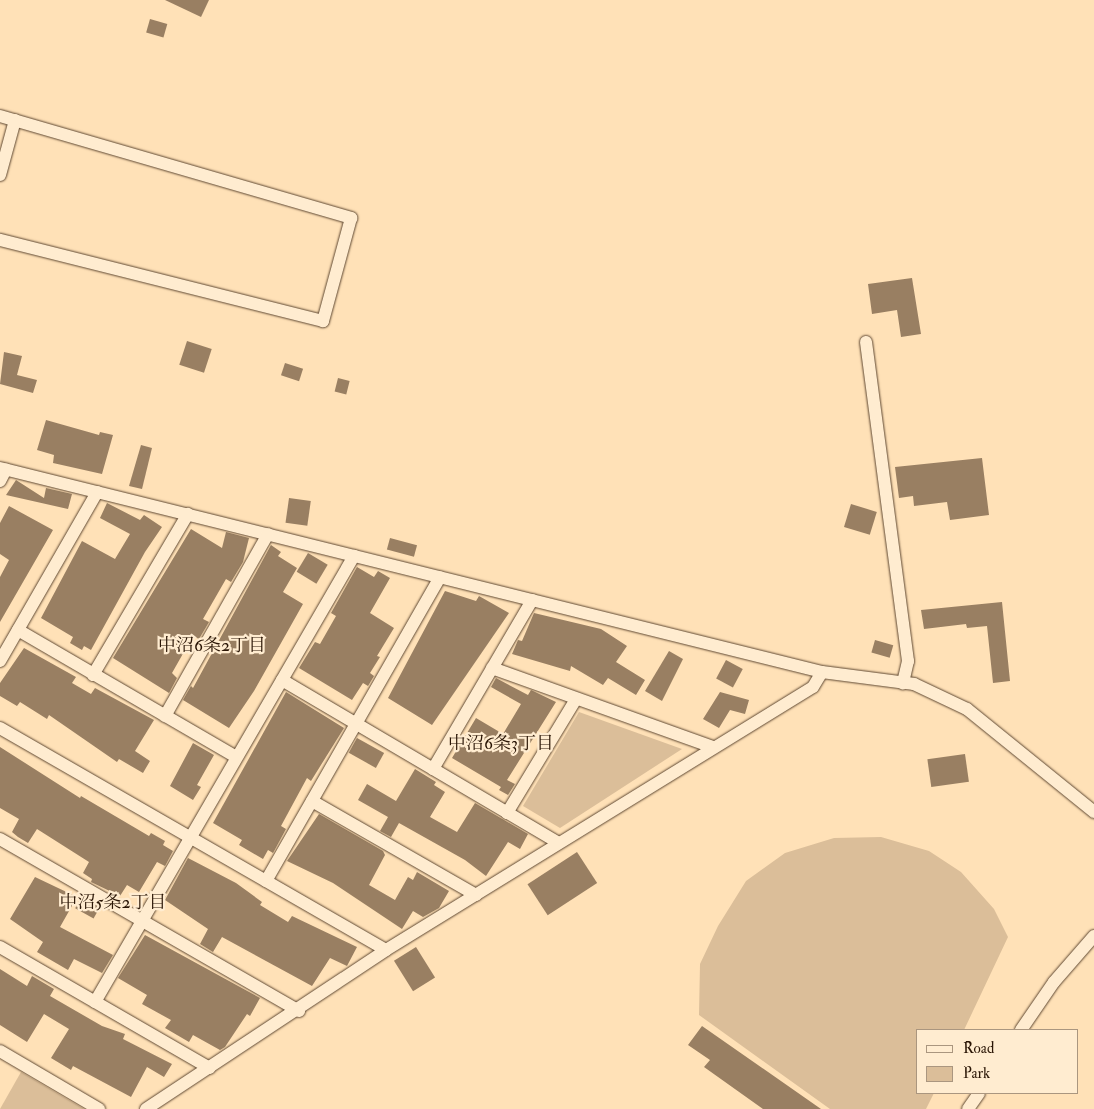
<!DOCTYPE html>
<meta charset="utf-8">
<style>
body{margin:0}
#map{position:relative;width:1094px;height:1109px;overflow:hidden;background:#ffe1b7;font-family:"IM FELL Double Pica","Noto Serif JP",serif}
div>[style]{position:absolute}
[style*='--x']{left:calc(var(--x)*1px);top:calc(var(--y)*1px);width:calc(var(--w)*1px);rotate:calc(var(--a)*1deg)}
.green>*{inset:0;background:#dbbe99}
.building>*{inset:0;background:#997f62;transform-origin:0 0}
.roads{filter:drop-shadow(0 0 1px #5f4832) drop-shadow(0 0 1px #5f4832)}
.street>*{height:12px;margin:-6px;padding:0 6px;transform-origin:6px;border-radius:6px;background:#ffecd0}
span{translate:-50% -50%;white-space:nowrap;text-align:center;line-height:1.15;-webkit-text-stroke:4.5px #ffecd0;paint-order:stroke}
.neighbourhood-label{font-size:18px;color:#2a1505}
.legend{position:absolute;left:916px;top:1029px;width:162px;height:65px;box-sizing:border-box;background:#ffecd0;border:1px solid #aa967f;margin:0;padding:6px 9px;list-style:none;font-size:15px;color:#2a1505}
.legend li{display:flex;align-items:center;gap:10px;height:25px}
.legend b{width:25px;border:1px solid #aa967f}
</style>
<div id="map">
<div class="green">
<i style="clip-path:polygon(579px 712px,682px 749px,560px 828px,523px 806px)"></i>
<i style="clip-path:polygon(881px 837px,929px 851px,961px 872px,994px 909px,1008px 937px,964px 1030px,918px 1030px,918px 1093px,934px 1093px,926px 1109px,830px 1109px,699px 1015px,700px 964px,718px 926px,746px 881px,785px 853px,834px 838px)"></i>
<i style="clip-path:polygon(21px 1072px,84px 1109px,0 1109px)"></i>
</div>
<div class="building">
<i style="clip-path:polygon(165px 0,209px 0,201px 17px)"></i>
<i style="left:150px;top:19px;width:18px;height:14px;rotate:16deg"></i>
<i style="clip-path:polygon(912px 278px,921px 334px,901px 337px,897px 310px,872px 314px,868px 284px)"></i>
<i style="left:187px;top:341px;width:26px;height:25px;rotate:18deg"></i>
<i style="clip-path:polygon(4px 352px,22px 356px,17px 375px,37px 380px,33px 393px,0 384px)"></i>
<i style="left:285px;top:363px;width:19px;height:13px;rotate:18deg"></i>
<i style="left:338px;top:378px;width:12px;height:14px;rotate:14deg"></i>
<i style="clip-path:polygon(46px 420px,99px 435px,100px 432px,113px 435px,102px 474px,53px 463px,54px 455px,37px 450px)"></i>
<i style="clip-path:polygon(141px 445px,152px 448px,142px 489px,129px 486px)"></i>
<i style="clip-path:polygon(982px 458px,989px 515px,950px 520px,947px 502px,914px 506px,913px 496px,899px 498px,895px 467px)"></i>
<i style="clip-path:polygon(16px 480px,44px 498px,46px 488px,72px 494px,68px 509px,6px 495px)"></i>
<i style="left:289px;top:498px;width:22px;height:25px;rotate:8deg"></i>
<i style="clip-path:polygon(107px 503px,140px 520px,144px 515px,162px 527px,145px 552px,91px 650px,84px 646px,82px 650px,70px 643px,73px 637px,41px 618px,82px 541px,115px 559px,130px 534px,100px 518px)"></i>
<i style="left:851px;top:504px;width:27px;height:24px;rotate:17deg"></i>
<i style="clip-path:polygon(9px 506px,53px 530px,0 622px,0 577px,9px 560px,0 554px,0 523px)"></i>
<i style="clip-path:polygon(191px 529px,222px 548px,226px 532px,249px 538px,243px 562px,231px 582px,226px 579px,203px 619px,209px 622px,199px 639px,193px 636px,172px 673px,177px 678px,169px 693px,113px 658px)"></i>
<i style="left:390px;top:538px;width:28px;height:12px;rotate:15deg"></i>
<i style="clip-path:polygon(271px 545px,281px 552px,278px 556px,297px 568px,283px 592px,303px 604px,254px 691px,229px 728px,183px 700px,191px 686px,193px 688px)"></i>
<i style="left:308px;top:553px;width:23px;height:22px;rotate:31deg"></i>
<i style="clip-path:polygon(357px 567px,374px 577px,378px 571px,390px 578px,370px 613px,394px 628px,377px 656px,380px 657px,370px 673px,374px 676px,368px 686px,363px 683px,352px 700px,299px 668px,315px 642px,320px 644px,336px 616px,331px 613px)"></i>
<i style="clip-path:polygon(445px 591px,476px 601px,479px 596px,509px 613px,432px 725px,388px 698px)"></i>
<i style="clip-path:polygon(1002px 602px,1010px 681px,993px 683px,987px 626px,967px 628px,966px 624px,924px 629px,921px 610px)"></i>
<i style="clip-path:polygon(534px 613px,601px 629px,627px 646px,616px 662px,645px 680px,636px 695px,608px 678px,603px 685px,571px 666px,570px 671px,512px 654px,518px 640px,522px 641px)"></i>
<i style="left:875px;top:640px;width:19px;height:13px;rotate:16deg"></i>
<i style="clip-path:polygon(24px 648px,76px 677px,72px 683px,91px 694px,95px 688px,154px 720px,135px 751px,150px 761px,143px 773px,119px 759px,117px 762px,49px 715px,47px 719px,20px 702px,17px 706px,0 696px,0 683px)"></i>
<i style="clip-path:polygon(669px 651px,683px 659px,662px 701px,645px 691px)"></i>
<i style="left:726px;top:660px;width:19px;height:21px;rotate:28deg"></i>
<i style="clip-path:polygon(496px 678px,528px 695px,531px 690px,556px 702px,507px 780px,515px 784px,508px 795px,499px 790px,501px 787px,452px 758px,476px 718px,503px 734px,521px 704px,491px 687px)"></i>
<i style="clip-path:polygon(286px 692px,344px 728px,311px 781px,307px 778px,281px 826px,286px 829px,273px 853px,268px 850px,263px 859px,239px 845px,242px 840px,213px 823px)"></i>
<i style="clip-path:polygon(720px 692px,749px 700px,745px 714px,730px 710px,719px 728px,703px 719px)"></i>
<i style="left:357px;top:738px;width:31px;height:17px;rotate:29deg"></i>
<i style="clip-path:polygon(193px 743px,214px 755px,197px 785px,201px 787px,193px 800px,170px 786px)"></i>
<i style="clip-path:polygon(0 747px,80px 798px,81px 796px,149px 836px,151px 833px,165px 841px,163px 845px,173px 851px,165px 866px,157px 862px,139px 892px,127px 885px,120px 896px,91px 882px,92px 879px,83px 873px,89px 862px,37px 829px,28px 843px,18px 837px,12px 832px,19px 819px,0 808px)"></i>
<i style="left:965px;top:754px;width:28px;height:38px;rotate:82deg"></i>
<i style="clip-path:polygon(415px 769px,436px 782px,434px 785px,445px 792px,430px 817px,457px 832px,475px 803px,528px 834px,520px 849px,508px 842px,486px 876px,465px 860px,399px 823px,391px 837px,380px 831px,388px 817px,358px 800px,367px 784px,396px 801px)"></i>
<i style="clip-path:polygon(319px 814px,383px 851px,385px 855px,369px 885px,395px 900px,408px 877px,413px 880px,417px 872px,449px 891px,439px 908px,423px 917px,413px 911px,402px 929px,333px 883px,287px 861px)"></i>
<i style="left:577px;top:852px;width:37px;height:59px;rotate:57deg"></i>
<i style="clip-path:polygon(188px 858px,236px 883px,262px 902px,260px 905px,288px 922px,292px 916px,357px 947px,347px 966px,330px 958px,312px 986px,222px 937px,213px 952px,200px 944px,208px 929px,165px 900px)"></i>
<i style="clip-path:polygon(35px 877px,77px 897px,60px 927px,113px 955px,102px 973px,74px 959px,68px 970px,37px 952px,43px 942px,10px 919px)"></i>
<i style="left:82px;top:896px;width:21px;height:14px;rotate:29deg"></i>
<i style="clip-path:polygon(145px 935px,260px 998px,250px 1016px,247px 1014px,225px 1047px,220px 1050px,193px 1035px,189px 1042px,165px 1028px,171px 1020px,142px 1004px,147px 995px,118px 978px)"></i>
<i style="left:416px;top:947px;width:36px;height:26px;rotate:58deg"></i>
<i style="clip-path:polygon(0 969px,27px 986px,32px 976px,54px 989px,50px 996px,102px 1026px,125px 1034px,123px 1039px,172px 1064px,164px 1077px,147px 1067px,131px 1097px,73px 1066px,71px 1070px,51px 1058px,69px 1029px,44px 1014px,27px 1042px,0 1025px)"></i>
<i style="clip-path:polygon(702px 1026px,821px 1109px,763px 1109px,704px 1067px,710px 1060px,688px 1045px)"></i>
</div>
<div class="roads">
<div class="street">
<i style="--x:0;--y:116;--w:366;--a:16.2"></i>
<i style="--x:351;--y:218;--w:107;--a:105.2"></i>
<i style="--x:323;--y:321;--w:333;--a:-165.9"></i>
<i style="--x:0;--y:175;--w:57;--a:-74.7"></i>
<i style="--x:866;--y:342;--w:322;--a:82.5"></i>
<i style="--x:908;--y:661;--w:23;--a:103"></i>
<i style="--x:0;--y:468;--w:847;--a:13.94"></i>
<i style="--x:822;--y:672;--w:93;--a:7.4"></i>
<i style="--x:914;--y:684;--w:59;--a:25.3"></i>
<i style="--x:967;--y:709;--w:164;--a:39"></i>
<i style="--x:0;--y:481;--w:13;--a:-63"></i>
<i style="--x:18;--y:630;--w:252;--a:30.2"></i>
<i style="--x:0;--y:661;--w:195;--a:-60.1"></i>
<i style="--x:492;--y:668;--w:235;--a:19.7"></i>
<i style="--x:93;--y:675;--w:187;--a:-59.5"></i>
<i style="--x:282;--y:680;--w:321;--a:30.5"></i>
<i style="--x:165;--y:716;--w:209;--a:-60.5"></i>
<i style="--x:0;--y:728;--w:445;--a:29.9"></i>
<i style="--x:433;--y:769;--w:196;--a:-59.6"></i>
<i style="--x:312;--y:801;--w:189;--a:29.8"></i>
<i style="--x:507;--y:813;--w:133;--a:-58.8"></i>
<i style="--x:0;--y:839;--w:345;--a:29.9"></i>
<i style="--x:266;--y:881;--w:350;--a:-60.2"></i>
<i style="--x:0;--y:947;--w:242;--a:30"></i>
<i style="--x:95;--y:1002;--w:516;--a:-59.86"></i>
<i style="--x:1021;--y:1030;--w:58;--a:-55.5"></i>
<i style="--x:1054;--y:982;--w:61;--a:-49"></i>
<i style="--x:0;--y:1051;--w:115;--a:30.4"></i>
<i style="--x:146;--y:1109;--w:288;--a:-33.5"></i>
<i style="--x:386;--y:950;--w:501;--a:-31.63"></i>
<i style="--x:813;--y:687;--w:17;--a:-59"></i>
<i style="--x:968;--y:1109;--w:19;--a:-55"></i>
</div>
</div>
<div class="neighbourhood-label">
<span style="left:212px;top:646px">中沼6条2丁目</span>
<span style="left:501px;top:744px">中沼6条3丁目</span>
<span style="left:113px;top:903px">中沼5条2丁目</span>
</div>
<ul class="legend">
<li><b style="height:6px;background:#ffecd0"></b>Road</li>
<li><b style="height:14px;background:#dbbe99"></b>Park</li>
</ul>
</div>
